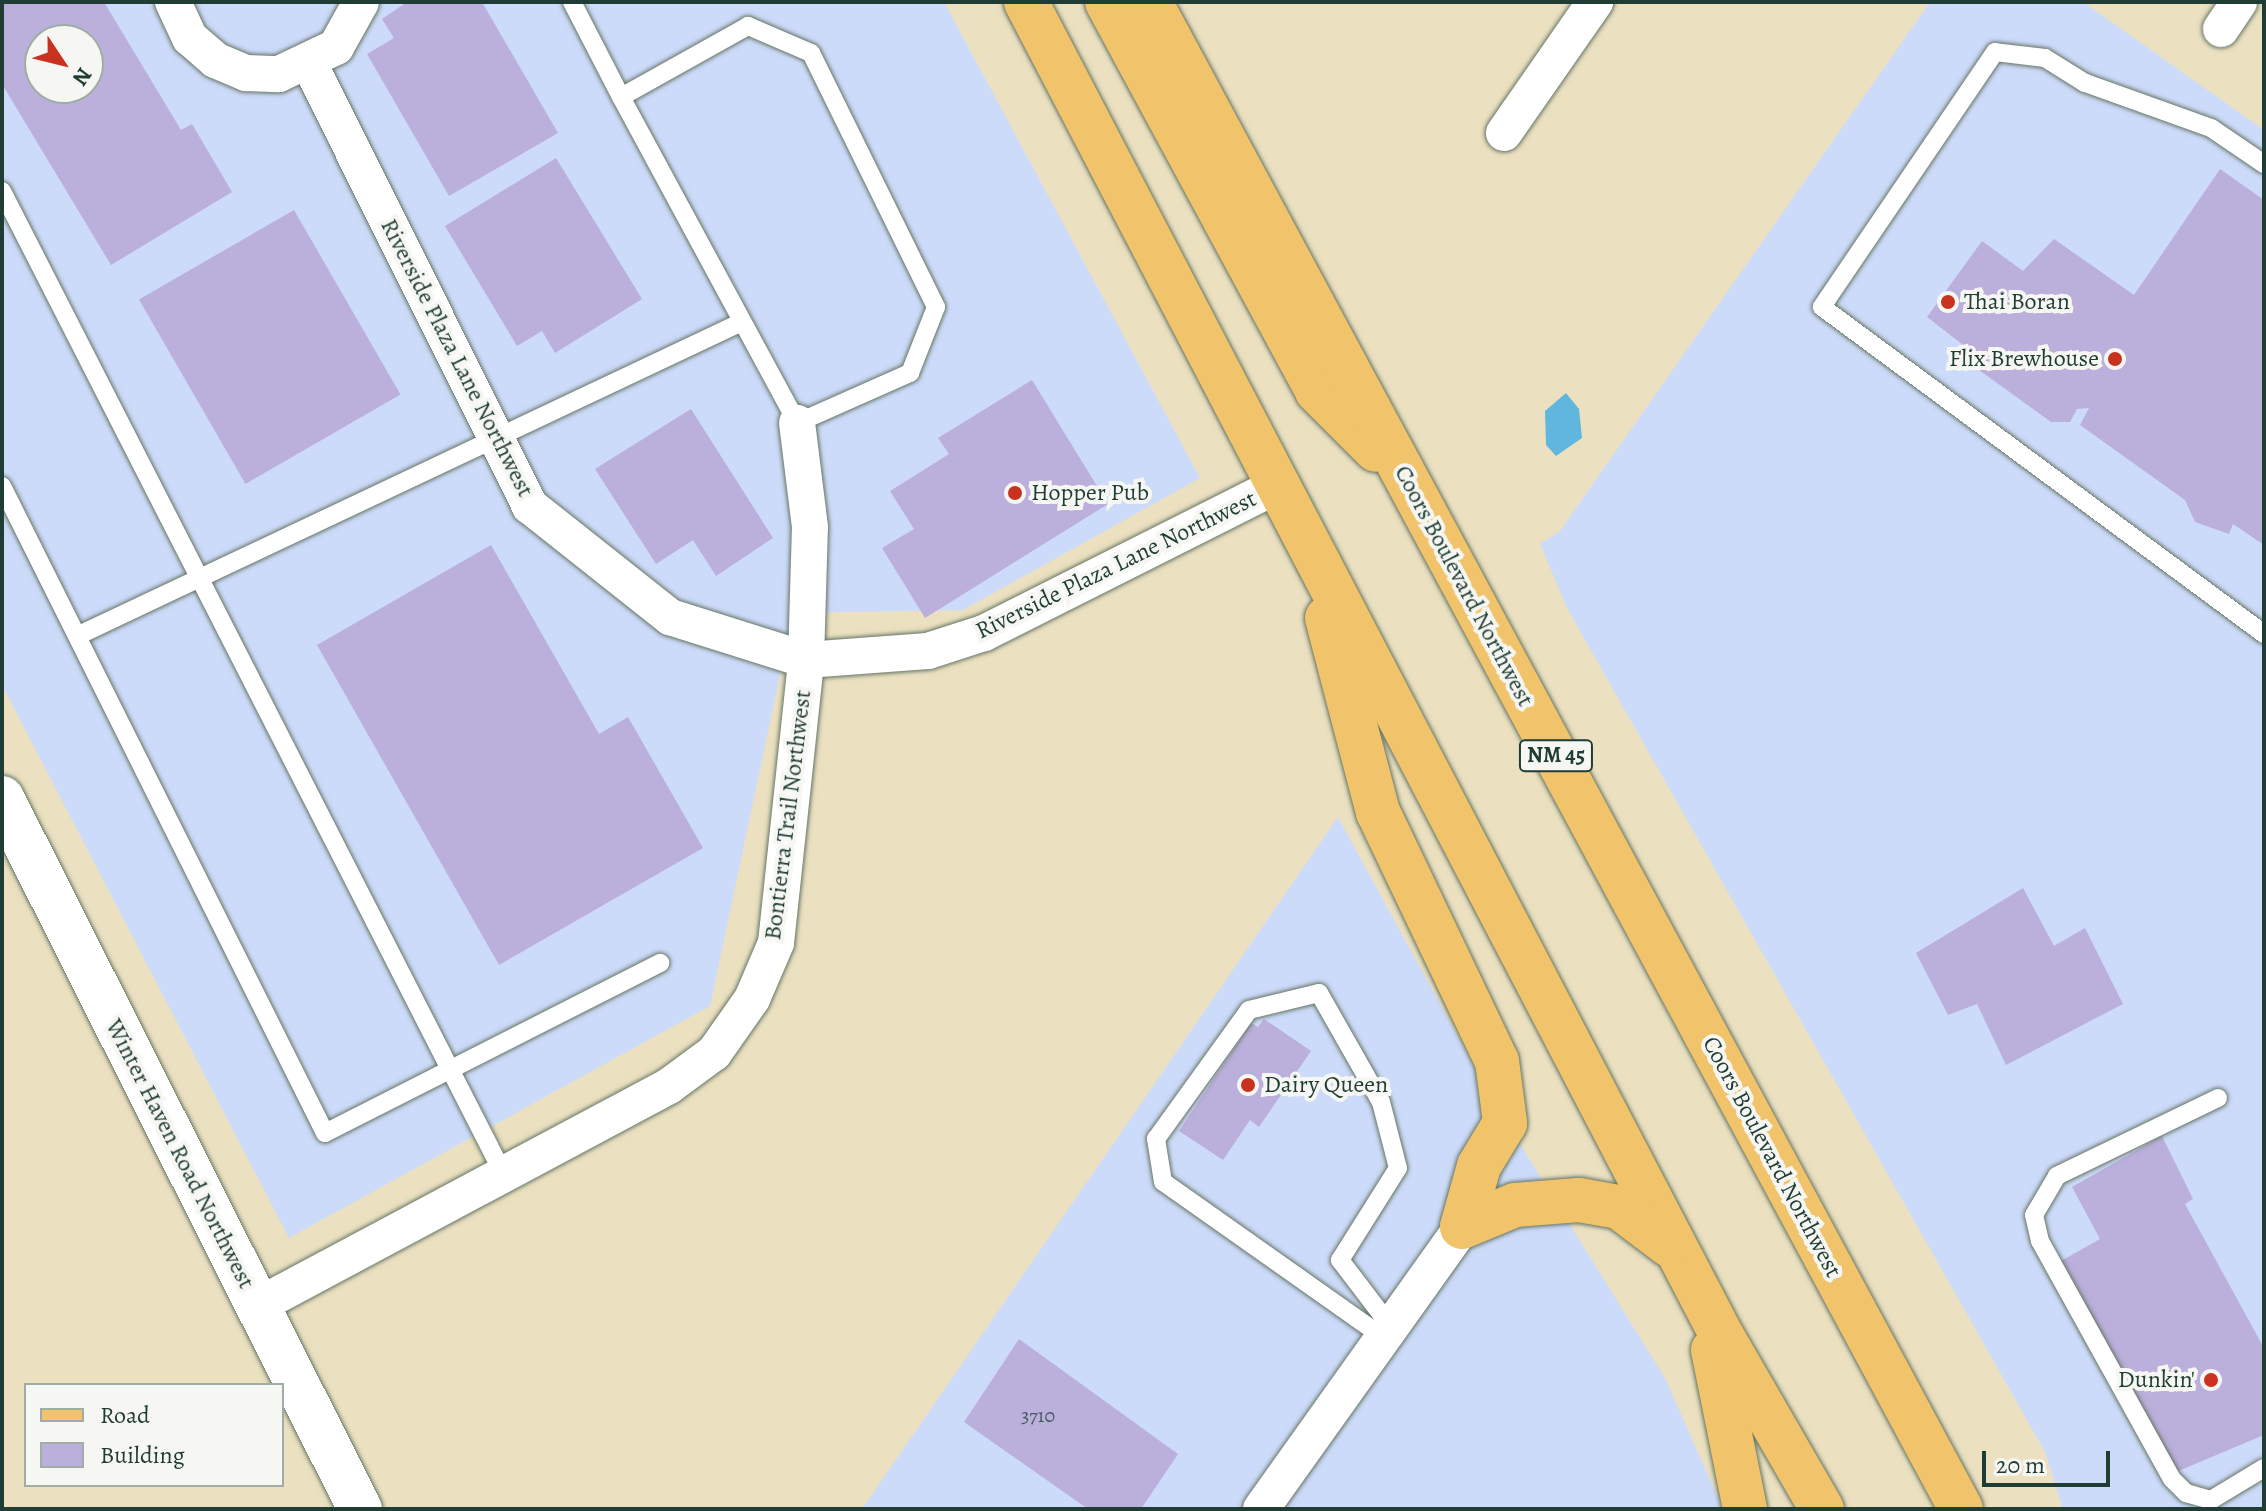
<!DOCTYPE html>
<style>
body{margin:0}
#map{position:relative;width:2266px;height:1511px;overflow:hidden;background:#ebe1c1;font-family:Alegreya,serif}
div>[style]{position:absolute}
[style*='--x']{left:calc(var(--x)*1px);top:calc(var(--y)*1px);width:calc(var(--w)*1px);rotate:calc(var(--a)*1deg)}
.built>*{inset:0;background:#cddbfa}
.water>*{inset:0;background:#61b6dd}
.building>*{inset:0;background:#bbafdc;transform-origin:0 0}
.roads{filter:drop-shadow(0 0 2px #667665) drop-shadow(0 0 2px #667665)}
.service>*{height:18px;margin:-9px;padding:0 9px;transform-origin:9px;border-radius:9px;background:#fff}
.minor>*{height:36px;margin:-18px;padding:0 18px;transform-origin:18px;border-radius:18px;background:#fff}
.tertiary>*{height:44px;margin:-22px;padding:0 22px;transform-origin:22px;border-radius:22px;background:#fff}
.primary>*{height:44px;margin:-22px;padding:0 22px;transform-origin:22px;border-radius:22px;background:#f1c36a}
.dots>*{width:22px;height:22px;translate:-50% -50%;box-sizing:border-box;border:4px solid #f6f6f2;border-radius:50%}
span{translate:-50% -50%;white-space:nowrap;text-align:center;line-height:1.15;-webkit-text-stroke:8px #f6f6f2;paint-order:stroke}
.number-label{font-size:20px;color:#465a5e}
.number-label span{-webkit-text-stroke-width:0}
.shield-label span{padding:2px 6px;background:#f6f6f2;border:2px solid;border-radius:6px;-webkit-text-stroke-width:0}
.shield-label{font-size:22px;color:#1f3d34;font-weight:700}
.poi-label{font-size:24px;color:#1f3d34}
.left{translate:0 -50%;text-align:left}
.right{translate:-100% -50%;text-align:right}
.street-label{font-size:24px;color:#1f3d34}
.frame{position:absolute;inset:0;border:4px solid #1f3d34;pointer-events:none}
.legend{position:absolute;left:24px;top:1383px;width:260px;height:104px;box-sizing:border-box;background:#f6f6f2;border:2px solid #a0aca6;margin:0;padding:10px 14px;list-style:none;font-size:24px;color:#1f3d34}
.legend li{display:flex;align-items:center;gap:16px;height:40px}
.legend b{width:40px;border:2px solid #a0aca6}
.north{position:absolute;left:24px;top:24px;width:80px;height:80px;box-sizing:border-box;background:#f6f6f2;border:2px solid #a0aca6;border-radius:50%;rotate:125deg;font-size:22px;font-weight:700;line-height:32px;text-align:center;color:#1f3d34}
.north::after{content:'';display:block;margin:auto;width:28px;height:36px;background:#c8321e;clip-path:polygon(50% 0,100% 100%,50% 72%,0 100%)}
.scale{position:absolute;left:1982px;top:1451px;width:128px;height:36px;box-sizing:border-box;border:4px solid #1f3d34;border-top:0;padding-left:10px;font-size:24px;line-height:28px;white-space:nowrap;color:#1f3d34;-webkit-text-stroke:6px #f6f6f2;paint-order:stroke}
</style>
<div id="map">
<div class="built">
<i style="clip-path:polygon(evenodd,2px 2px,944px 2px,1200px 478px,963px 610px,793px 613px,710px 1006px,289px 1238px,2px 685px,2px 2px,40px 40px,88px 40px,88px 88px,40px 88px,40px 40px)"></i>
<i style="clip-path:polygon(1930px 2px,2083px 2px,2264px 130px,2264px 1509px,2063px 1509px,2045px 1452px,1567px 608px,1540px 544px,1560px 531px)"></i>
<i style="clip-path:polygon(1338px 817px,1489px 1094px,1665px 1378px,1723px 1509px,862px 1509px)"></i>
</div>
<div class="water">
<i style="clip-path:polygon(1566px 393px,1579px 409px,1582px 438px,1556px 456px,1546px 445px,1545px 411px)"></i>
</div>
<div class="building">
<i style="clip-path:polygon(evenodd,2px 2px,104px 2px,181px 130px,192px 124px,232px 192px,111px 265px,2px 84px,2px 2px,40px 40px,88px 40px,88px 88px,40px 88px,40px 40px)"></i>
<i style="clip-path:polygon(407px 2px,482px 2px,558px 133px,449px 196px,367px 54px,394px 38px,382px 19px)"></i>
<i style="clip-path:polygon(556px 158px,642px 299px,555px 353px,542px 331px,517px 346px,445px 226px)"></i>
<i style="clip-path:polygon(2220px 169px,2264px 200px,2264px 545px,2233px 524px,2229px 534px,2195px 522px,2185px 500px,2080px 425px,2089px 408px,2077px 409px,2070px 422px,2051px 422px,1968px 362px,1967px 348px,1927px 317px,1982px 241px,2023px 271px,2054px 239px,2134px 295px)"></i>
<i style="left:294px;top:210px;width:213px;height:179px;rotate:60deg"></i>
<i style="clip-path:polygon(1032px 380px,1108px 504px,925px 618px,882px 548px,914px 529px,890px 491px,949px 454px,938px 438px)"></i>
<i style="clip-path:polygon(691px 409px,773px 538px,716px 576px,693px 540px,656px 564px,595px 469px)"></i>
<i style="clip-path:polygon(491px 545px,599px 734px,628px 717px,703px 848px,499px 965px,317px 645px)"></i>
<i style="clip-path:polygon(2023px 888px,2054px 946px,2085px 928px,2123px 1004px,2006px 1065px,1977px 1004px,1948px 1015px,1916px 953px)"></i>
<i style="clip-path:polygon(1264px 1019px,1311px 1051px,1259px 1127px,1250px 1120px,1223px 1160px,1179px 1131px,1251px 1023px,1258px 1027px)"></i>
<i style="clip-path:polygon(2162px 1136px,2193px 1199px,2185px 1204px,2264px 1348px,2264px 1435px,2176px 1472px,2061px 1261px,2100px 1239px,2072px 1187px)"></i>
<i style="clip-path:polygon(1019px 1339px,1178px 1454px,1141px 1509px,1088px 1509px,964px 1422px)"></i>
</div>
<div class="roads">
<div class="service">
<i style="--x:572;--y:2;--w:107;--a:62.7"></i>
<i style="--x:621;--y:97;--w:370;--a:61.6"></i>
<i style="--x:797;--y:423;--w:124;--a:-23.9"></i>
<i style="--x:910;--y:373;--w:71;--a:-68.5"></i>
<i style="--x:936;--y:307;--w:283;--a:-116.2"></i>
<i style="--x:811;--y:53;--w:69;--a:-156.8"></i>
<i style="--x:748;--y:26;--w:145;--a:150.8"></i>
<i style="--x:2264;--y:164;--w:64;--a:-145.8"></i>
<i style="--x:2211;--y:128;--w:134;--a:-160.3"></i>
<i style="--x:2085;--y:83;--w:47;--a:-148"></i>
<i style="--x:2045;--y:58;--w:50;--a:-173.2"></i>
<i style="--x:1995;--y:52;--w:308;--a:124.2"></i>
<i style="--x:1822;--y:307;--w:550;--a:36.49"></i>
<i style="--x:2;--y:191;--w:1105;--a:62.97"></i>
<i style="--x:2;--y:486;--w:723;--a:63.47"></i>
<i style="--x:325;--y:1133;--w:376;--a:-26.9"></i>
<i style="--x:77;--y:636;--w:735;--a:-25.28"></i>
<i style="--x:2218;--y:1098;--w:179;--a:154.2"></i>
<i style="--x:2057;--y:1176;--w:45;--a:120.5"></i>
<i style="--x:2034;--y:1215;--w:27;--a:77"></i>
<i style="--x:2040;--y:1241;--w:272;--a:61"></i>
<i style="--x:2172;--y:1479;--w:20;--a:45"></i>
<i style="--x:2186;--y:1493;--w:26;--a:16"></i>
<i style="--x:2211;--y:1500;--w:62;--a:-31.1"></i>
<i style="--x:1383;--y:1337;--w:269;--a:-144.8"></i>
<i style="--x:1163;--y:1182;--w:44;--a:-99.2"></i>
<i style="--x:1156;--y:1139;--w:159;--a:-54.2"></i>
<i style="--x:1249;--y:1010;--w:72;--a:-13.7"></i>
<i style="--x:1319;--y:993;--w:125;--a:60.4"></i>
<i style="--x:1381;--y:1102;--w:68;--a:75.6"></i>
<i style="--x:1398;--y:1168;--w:109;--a:122.2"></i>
<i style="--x:1340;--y:1260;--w:84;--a:52.7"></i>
</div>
<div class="minor">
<i style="--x:173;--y:2;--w:40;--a:65"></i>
<i style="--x:190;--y:38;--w:33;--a:41"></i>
<i style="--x:215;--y:60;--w:34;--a:23"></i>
<i style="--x:246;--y:73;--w:33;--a:2"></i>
<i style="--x:279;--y:74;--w:63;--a:-25.3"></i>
<i style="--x:336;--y:47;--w:51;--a:-60.9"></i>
<i style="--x:2221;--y:29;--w:32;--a:-56"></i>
<i style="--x:310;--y:65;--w:493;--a:63.5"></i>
<i style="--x:530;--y:506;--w:179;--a:38.4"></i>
<i style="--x:670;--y:617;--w:143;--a:17.5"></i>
<i style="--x:806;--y:660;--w:122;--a:-4.2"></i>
<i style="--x:928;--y:651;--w:59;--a:-17.8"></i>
<i style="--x:984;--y:633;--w:331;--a:-26.7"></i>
<i style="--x:1504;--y:133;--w:160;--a:-55.2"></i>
<i style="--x:257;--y:1306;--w:467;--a:-28.1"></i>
<i style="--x:669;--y:1086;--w:56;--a:-36.3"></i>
<i style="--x:714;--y:1053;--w:66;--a:-54.9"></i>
<i style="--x:752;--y:999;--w:61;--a:-66.8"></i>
<i style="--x:776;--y:943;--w:285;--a:-83.9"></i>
<i style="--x:806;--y:660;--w:133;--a:-88.3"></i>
<i style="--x:810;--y:527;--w:105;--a:-97.1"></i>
<i style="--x:1261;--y:1509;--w:346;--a:-54.5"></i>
</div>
<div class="tertiary">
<i style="--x:2;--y:798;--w:796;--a:63.27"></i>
</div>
<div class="primary">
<i style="--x:1026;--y:2;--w:1505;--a:62.45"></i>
<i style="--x:1722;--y:1336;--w:200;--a:60"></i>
<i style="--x:1107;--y:2;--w:442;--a:61.6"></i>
<i style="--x:1317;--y:391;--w:83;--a:45"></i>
<i style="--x:1150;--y:2;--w:1711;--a:61.71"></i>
<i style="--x:1327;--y:618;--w:201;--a:75.3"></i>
<i style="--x:1378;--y:812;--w:276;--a:64.5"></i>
<i style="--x:1497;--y:1061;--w:63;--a:82.6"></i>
<i style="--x:1505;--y:1123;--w:50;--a:121.2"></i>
<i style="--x:1479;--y:1166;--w:63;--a:105.6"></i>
<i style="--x:1462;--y:1227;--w:57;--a:-22.5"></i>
<i style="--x:1515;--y:1205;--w:64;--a:-4.5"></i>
<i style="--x:1579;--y:1200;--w:41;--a:9.9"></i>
<i style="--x:1619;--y:1207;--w:63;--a:37.2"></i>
<i style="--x:1713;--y:1350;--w:162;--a:78.6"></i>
</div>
</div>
<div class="dots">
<i style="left:1948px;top:302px;background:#c8321e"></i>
<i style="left:2115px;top:359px;background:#c8321e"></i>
<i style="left:1015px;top:493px;background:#c8321e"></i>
<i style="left:1248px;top:1085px;background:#c8321e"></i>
<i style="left:2211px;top:1380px;background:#c8321e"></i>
</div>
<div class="number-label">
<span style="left:1038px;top:1415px">3710</span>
</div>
<div class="shield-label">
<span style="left:1556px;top:756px">NM 45</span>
</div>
<div class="poi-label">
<span class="left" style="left:1964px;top:302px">Thai Boran</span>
<span class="right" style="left:2099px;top:359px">Flix Brewhouse</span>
<span class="left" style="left:1031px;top:493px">Hopper Pub</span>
<span class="left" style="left:1264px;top:1085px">Dairy Queen</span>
<span class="right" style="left:2195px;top:1380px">Dunkin'</span>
</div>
<div class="street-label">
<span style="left:457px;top:358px;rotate:63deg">Riverside Plaza Lane Northwest</span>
<span style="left:1116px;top:565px;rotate:-26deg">Riverside Plaza Lane Northwest</span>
<span style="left:1464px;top:586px;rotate:62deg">Coors Boulevard Northwest</span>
<span style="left:788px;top:815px;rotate:-83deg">Bontierra Trail Northwest</span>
<span style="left:180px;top:1154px;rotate:63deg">Winter Haven Road Northwest</span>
<span style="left:1772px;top:1157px;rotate:62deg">Coors Boulevard Northwest</span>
</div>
<div class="frame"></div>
<ul class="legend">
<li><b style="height:10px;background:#f1c36a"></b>Road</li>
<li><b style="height:22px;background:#bbafdc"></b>Building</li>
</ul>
<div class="north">N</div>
<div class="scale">20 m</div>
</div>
